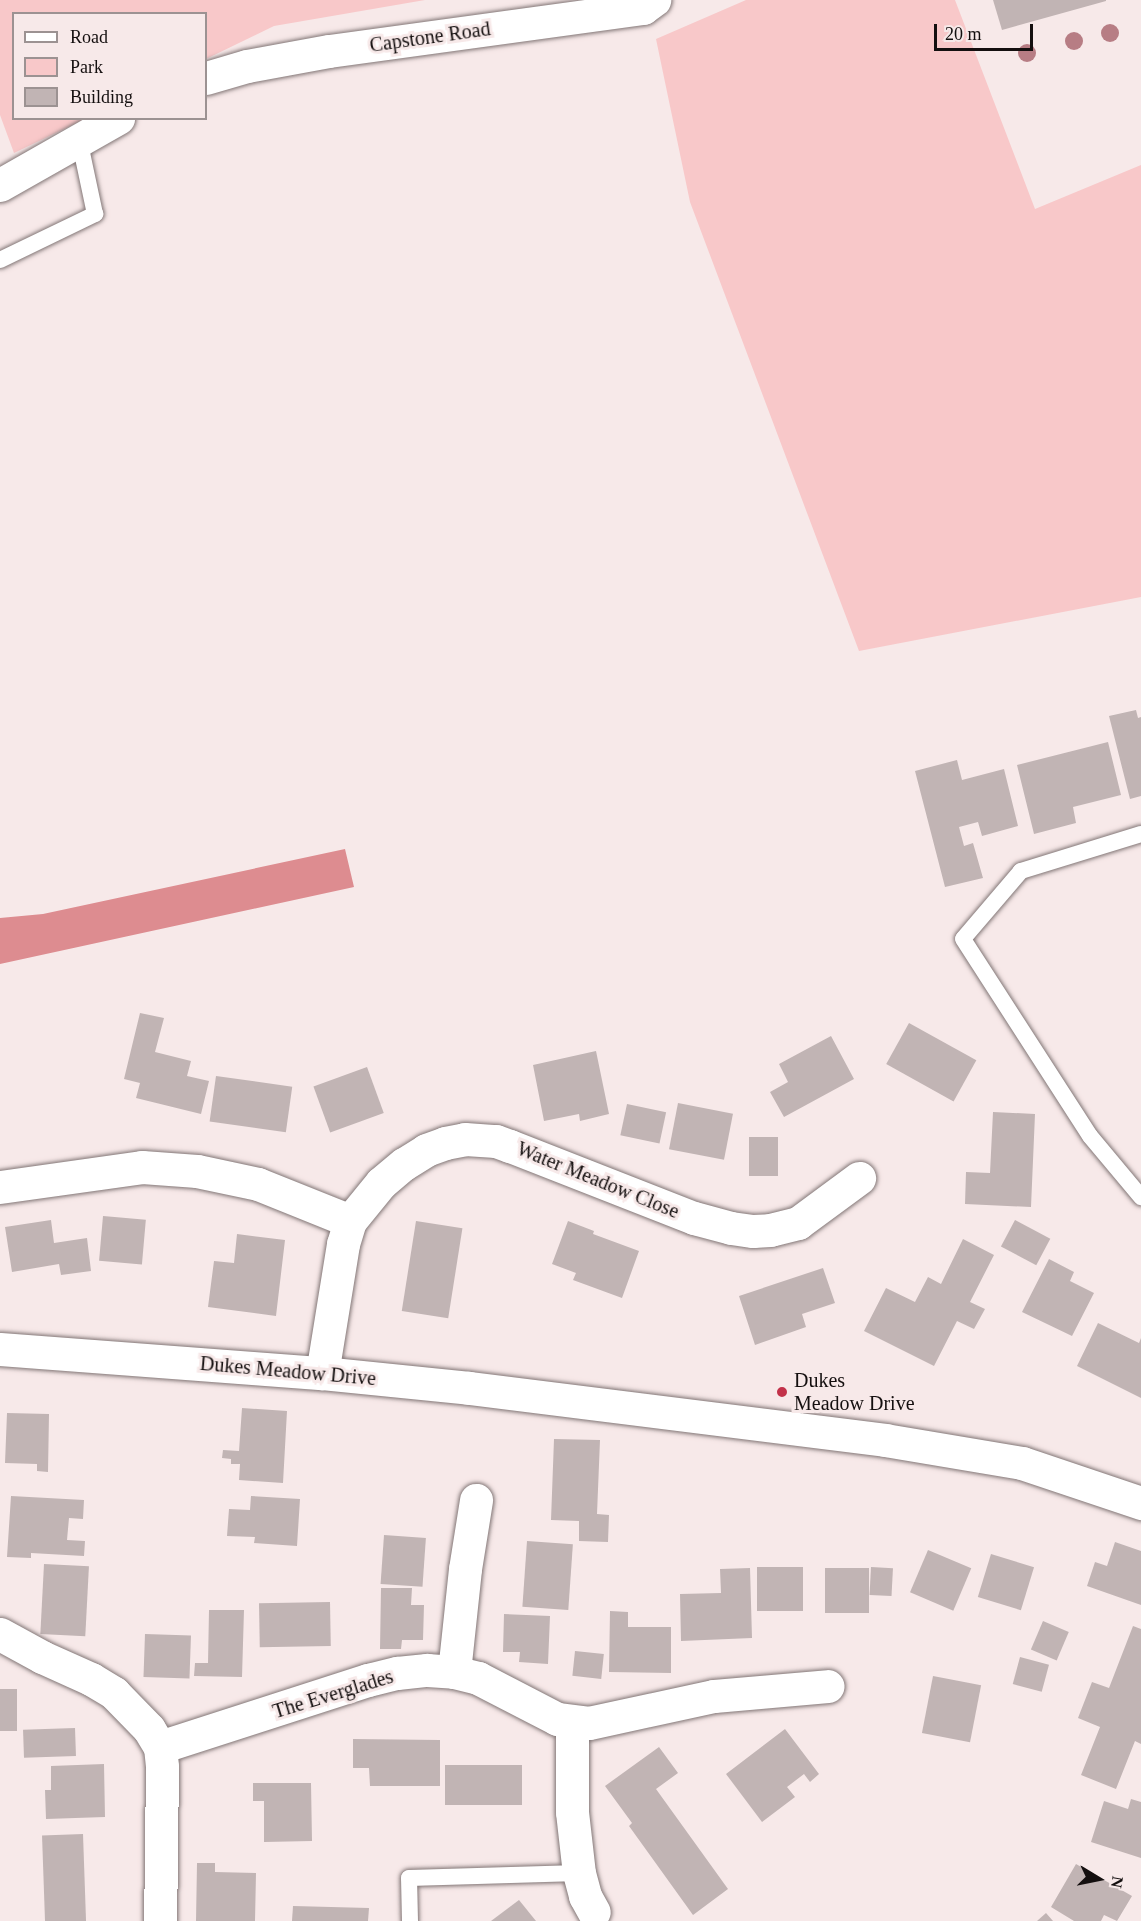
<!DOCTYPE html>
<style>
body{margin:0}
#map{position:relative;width:1141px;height:1921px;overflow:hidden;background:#f7e9e9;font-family:"Times New Roman",serif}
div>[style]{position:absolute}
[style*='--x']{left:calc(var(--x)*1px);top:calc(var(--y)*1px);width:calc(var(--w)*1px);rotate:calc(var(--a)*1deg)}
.green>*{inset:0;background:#f8c8c9}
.forest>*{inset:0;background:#dd8c90}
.building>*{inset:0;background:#c1b4b4;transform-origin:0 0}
.roads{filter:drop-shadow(0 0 2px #827676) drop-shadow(0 0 2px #827676)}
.service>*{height:16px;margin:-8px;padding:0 8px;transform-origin:8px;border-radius:8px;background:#fff}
.minor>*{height:33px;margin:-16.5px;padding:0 16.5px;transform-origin:16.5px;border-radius:16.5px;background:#fff}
.tertiary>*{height:33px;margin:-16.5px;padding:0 16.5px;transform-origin:16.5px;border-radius:16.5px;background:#fff}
.trees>*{width:18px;height:18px;margin:-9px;border-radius:50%;background:#b77d84}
.dots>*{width:16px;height:16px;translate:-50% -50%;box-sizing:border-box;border:3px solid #f7e9e9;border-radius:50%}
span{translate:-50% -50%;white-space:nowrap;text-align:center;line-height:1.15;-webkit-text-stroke:6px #f7e9e9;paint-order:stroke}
.street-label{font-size:20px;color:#140f0f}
.poi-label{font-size:20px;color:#140f0f}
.left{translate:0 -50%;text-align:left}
.legend{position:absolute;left:12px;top:12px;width:195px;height:108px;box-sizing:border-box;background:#f7e9e9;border:2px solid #9c9292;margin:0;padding:8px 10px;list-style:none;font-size:18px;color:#140f0f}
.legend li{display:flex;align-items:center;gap:12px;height:30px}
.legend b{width:30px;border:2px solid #9c9292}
.north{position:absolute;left:1069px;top:1849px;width:60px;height:60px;-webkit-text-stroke:4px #f7e9e9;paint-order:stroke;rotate:100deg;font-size:16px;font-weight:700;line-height:24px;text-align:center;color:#140f0f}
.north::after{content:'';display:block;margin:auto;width:21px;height:27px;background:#140f0f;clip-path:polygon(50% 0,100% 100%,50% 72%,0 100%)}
.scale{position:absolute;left:934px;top:24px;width:99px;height:27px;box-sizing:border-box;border:3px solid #140f0f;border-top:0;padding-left:8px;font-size:18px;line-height:21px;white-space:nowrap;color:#140f0f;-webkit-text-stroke:4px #f7e9e9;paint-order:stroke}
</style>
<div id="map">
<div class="green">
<i style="clip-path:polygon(0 0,425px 0,274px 26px,206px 59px,206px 14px,14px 14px,14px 118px,85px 119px,14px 153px,0 115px)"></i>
<i style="clip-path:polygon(746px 0,955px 0,1035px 209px,1141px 165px,1141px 597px,859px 651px,690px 202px,656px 39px)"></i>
</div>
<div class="forest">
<i style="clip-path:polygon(345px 849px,354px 887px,0 964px,0 918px,43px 914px)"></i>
</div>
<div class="building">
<i style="clip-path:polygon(993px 0,1106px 0,1106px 1px,1002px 30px)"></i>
<i style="clip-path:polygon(1136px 710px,1138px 718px,1141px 717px,1141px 796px,1130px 799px,1109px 716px)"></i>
<i style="clip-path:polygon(1108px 742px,1121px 795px,1073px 807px,1076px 823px,1034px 834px,1017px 765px)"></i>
<i style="clip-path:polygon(957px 760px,962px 780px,1004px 769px,1018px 826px,982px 836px,978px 822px,959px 827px,964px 846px,973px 843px,983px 878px,945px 887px,915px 771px)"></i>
<i style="clip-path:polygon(140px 1013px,164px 1018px,155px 1052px,191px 1061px,187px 1076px,209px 1081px,201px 1114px,136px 1098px,140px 1083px,124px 1079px)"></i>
<i style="left:909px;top:1023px;width:77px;height:47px;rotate:29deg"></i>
<i style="clip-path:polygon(831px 1036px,854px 1079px,784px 1117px,770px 1092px,788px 1082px,779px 1064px)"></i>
<i style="clip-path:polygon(596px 1051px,609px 1114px,580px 1121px,579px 1114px,544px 1121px,533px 1065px)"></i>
<i style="left:367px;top:1067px;width:49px;height:57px;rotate:70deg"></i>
<i style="left:216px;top:1076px;width:77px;height:46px;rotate:8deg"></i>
<i style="left:678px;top:1103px;width:56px;height:47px;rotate:11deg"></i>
<i style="left:627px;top:1104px;width:40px;height:32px;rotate:12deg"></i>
<i style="clip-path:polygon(993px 1112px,1035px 1114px,1031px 1207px,965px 1204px,966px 1172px,990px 1173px)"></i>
<i style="left:749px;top:1137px;width:29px;height:39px"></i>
<i style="left:103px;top:1216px;width:43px;height:45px;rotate:5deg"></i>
<i style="clip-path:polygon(51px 1220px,54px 1243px,87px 1238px,91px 1271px,61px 1275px,59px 1264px,12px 1272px,5px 1227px)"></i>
<i style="left:1015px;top:1220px;width:40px;height:30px;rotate:28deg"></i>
<i style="left:416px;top:1221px;width:47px;height:91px;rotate:9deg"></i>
<i style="clip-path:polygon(568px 1221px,594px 1231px,593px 1234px,639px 1251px,622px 1298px,573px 1280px,576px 1273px,552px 1264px)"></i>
<i style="clip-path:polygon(237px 1234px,285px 1240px,276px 1316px,208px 1307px,214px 1261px,234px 1263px)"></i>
<i style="clip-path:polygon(963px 1239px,994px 1255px,970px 1302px,985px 1309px,974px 1329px,957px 1321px,934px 1366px,864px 1331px,886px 1288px,915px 1302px,928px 1277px,941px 1284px)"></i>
<i style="clip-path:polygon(1049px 1259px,1074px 1272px,1070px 1281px,1094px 1293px,1072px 1336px,1022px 1312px)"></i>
<i style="clip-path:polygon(823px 1268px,835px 1303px,802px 1314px,806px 1327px,755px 1345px,739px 1296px)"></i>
<i style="clip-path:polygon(1098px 1323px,1139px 1343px,1141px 1338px,1141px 1398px,1077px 1366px)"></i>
<i style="clip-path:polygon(242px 1408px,287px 1411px,283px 1483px,239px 1480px,240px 1464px,231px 1464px,231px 1459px,222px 1458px,223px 1450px,239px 1451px)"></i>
<i style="clip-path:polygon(7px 1413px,49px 1414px,48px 1472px,37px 1471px,37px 1464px,5px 1463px)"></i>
<i style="clip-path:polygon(554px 1439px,600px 1440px,597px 1514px,609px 1515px,608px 1542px,579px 1541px,579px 1521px,551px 1520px)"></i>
<i style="clip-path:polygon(11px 1496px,84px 1500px,83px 1519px,69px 1518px,67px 1540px,85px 1541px,84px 1556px,31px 1553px,31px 1558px,7px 1557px)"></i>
<i style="clip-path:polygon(251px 1496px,300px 1499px,297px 1546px,254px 1543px,255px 1537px,227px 1536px,229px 1509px,250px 1510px)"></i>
<i style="left:384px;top:1535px;width:42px;height:49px;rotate:4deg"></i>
<i style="left:527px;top:1541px;width:46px;height:66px;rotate:4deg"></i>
<i style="clip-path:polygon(1115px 1542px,1141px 1551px,1141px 1605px,1087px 1586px,1095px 1562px,1107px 1566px)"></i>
<i style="left:928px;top:1550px;width:47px;height:46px;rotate:23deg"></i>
<i style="left:991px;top:1554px;width:45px;height:45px;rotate:17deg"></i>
<i style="left:44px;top:1564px;width:45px;height:70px;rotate:3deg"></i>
<i style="left:757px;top:1567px;width:46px;height:44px"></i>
<i style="left:871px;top:1567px;width:22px;height:28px;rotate:3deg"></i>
<i style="clip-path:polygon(750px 1568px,752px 1638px,681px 1641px,680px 1594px,721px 1593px,720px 1569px)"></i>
<i style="left:825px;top:1568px;width:44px;height:45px"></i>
<i style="clip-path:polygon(381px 1588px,412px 1588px,411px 1605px,424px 1605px,423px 1640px,402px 1640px,401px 1649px,380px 1649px)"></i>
<i style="left:330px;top:1602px;width:44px;height:71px;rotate:89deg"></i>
<i style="clip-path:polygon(209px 1610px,244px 1610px,242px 1677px,194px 1676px,195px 1663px,208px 1663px)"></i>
<i style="clip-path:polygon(610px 1611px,628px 1612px,628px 1627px,671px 1627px,671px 1673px,609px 1672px)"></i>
<i style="clip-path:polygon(504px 1614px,550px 1616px,548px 1664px,519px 1662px,520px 1652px,503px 1652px)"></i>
<i style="left:1043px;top:1621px;width:28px;height:31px;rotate:23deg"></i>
<i style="clip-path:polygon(1133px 1626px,1141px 1629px,1141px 1744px,1135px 1741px,1116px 1789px,1081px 1775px,1100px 1727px,1078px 1718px,1092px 1682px,1109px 1688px)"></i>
<i style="left:145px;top:1634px;width:46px;height:43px;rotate:2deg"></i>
<i style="left:575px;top:1651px;width:29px;height:25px;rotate:6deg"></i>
<i style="left:1020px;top:1657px;width:30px;height:28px;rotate:15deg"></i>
<i style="left:933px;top:1676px;width:49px;height:58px;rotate:11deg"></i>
<i style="left:0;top:1689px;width:17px;height:42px"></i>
<i style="left:75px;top:1728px;width:28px;height:52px;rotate:88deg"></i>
<i style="clip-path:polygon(785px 1729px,819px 1774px,810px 1782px,804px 1774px,787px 1787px,795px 1797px,762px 1822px,726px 1774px)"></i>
<i style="clip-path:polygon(353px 1739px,440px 1740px,440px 1786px,370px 1786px,369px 1768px,353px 1768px)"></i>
<i style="clip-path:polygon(659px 1747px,678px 1773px,656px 1789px,728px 1889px,693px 1915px,629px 1826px,632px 1823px,605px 1786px)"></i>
<i style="clip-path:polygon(104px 1764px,105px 1817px,46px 1819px,45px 1790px,51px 1790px,51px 1766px)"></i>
<i style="left:445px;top:1765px;width:77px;height:40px"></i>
<i style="clip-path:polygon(253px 1783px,311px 1783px,312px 1841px,264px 1842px,264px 1801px,253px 1801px)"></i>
<i style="clip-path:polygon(1131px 1799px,1141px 1802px,1141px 1858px,1091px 1842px,1104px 1801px,1128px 1809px)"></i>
<i style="left:83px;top:1834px;width:87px;height:41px;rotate:88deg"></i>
<i style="clip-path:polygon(197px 1863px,215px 1863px,215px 1872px,256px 1873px,255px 1921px,196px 1921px)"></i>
<i style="clip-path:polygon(1076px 1864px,1132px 1896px,1117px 1921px,1104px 1915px,1101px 1921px,1074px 1921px,1051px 1907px)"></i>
<i style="clip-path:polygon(519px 1900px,536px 1921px,491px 1921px)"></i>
<i style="clip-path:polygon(293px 1906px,369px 1908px,368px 1921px,292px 1921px)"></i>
<i style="clip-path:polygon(1046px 1913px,1053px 1921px,1037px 1921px)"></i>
</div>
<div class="roads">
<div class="service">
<i style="--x:0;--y:260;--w:106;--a:-25.8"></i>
<i style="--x:95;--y:214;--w:77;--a:-102"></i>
<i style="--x:1141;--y:834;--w:126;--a:162.9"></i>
<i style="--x:1021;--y:871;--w:89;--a:130.5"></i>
<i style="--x:963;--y:939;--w:234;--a:57.2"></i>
<i style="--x:1090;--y:1136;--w:80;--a:50.1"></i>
<i style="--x:410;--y:1921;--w:43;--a:-91.3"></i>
<i style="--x:409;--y:1878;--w:170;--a:-1.7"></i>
</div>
<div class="minor">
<i style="--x:0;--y:1187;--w:143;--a:-8"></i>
<i style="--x:142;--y:1167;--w:55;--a:4.2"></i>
<i style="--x:197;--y:1171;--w:62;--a:12"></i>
<i style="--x:258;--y:1184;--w:99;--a:21.9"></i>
<i style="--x:350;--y:1221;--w:24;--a:107"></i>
<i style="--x:343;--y:1244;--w:131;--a:99.2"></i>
<i style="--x:350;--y:1221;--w:49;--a:-50.8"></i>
<i style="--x:381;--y:1183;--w:30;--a:-40"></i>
<i style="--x:404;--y:1164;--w:26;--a:-32"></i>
<i style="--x:426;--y:1150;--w:20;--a:-20"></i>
<i style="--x:445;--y:1143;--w:20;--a:-11"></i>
<i style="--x:465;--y:1139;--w:31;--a:4"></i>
<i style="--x:496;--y:1141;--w:15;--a:20"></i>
<i style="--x:510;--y:1146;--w:198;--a:21.4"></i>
<i style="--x:694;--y:1218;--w:38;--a:15"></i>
<i style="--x:731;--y:1228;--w:22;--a:8"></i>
<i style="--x:753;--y:1231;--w:17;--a:-3"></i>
<i style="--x:770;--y:1230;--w:29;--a:-14"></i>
<i style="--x:798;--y:1223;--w:76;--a:-36.4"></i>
<i style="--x:0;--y:1349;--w:323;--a:4.3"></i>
<i style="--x:322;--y:1373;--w:148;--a:5.8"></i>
<i style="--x:469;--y:1388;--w:419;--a:7.1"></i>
<i style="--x:885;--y:1440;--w:139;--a:9.5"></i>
<i style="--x:1022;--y:1463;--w:126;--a:18.6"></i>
<i style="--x:0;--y:1634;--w:48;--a:28.7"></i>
<i style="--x:42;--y:1657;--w:54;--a:24.2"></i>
<i style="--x:91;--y:1679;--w:27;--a:31"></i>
<i style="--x:114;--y:1693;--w:50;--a:45.8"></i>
<i style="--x:149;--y:1729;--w:21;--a:59"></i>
<i style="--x:160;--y:1747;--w:20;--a:84"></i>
<i style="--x:162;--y:1767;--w:154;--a:90.7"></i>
<i style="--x:454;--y:1672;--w:104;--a:-83.9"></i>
<i style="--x:465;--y:1569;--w:70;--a:-80.9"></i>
<i style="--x:572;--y:1723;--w:89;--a:90"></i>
<i style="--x:572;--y:1812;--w:61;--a:83.5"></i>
<i style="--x:579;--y:1873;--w:24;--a:75"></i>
<i style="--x:585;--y:1896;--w:18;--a:61"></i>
<i style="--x:160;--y:1747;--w:219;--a:-17.9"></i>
<i style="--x:368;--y:1680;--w:30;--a:-14"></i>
<i style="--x:397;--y:1673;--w:30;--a:-6"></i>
<i style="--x:427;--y:1670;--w:27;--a:4"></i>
<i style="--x:454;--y:1672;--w:25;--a:14"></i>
<i style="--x:478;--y:1678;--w:89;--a:27.4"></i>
<i style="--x:557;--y:1719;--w:32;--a:7"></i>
<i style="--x:589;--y:1723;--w:128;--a:-12.2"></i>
<i style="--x:714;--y:1696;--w:114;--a:-5"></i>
</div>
<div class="tertiary">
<i style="--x:206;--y:78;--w:43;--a:-16.3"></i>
<i style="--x:247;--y:66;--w:83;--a:-10.4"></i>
<i style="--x:329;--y:51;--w:317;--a:-7.8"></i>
<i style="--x:643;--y:8;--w:14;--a:-36"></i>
<i style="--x:0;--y:185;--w:136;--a:-29.6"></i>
</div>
</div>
<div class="trees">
<i style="left:1110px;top:33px"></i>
<i style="left:1074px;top:41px"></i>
<i style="left:1027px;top:53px"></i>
</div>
<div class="dots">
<i style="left:782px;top:1392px;background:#c23149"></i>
</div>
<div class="street-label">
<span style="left:430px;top:37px;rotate:-8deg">Capstone Road</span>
<span style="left:598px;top:1180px;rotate:22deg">Water Meadow Close</span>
<span style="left:288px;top:1371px;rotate:5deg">Dukes Meadow Drive</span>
<span style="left:333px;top:1694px;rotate:-17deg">The Everglades</span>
</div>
<div class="poi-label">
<span class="left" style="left:794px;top:1392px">Dukes<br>Meadow Drive</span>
</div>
<ul class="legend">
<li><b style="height:8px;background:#fff"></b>Road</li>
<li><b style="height:16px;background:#f8c8c9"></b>Park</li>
<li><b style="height:16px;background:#c1b4b4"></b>Building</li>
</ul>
<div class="north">N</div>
<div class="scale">20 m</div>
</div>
